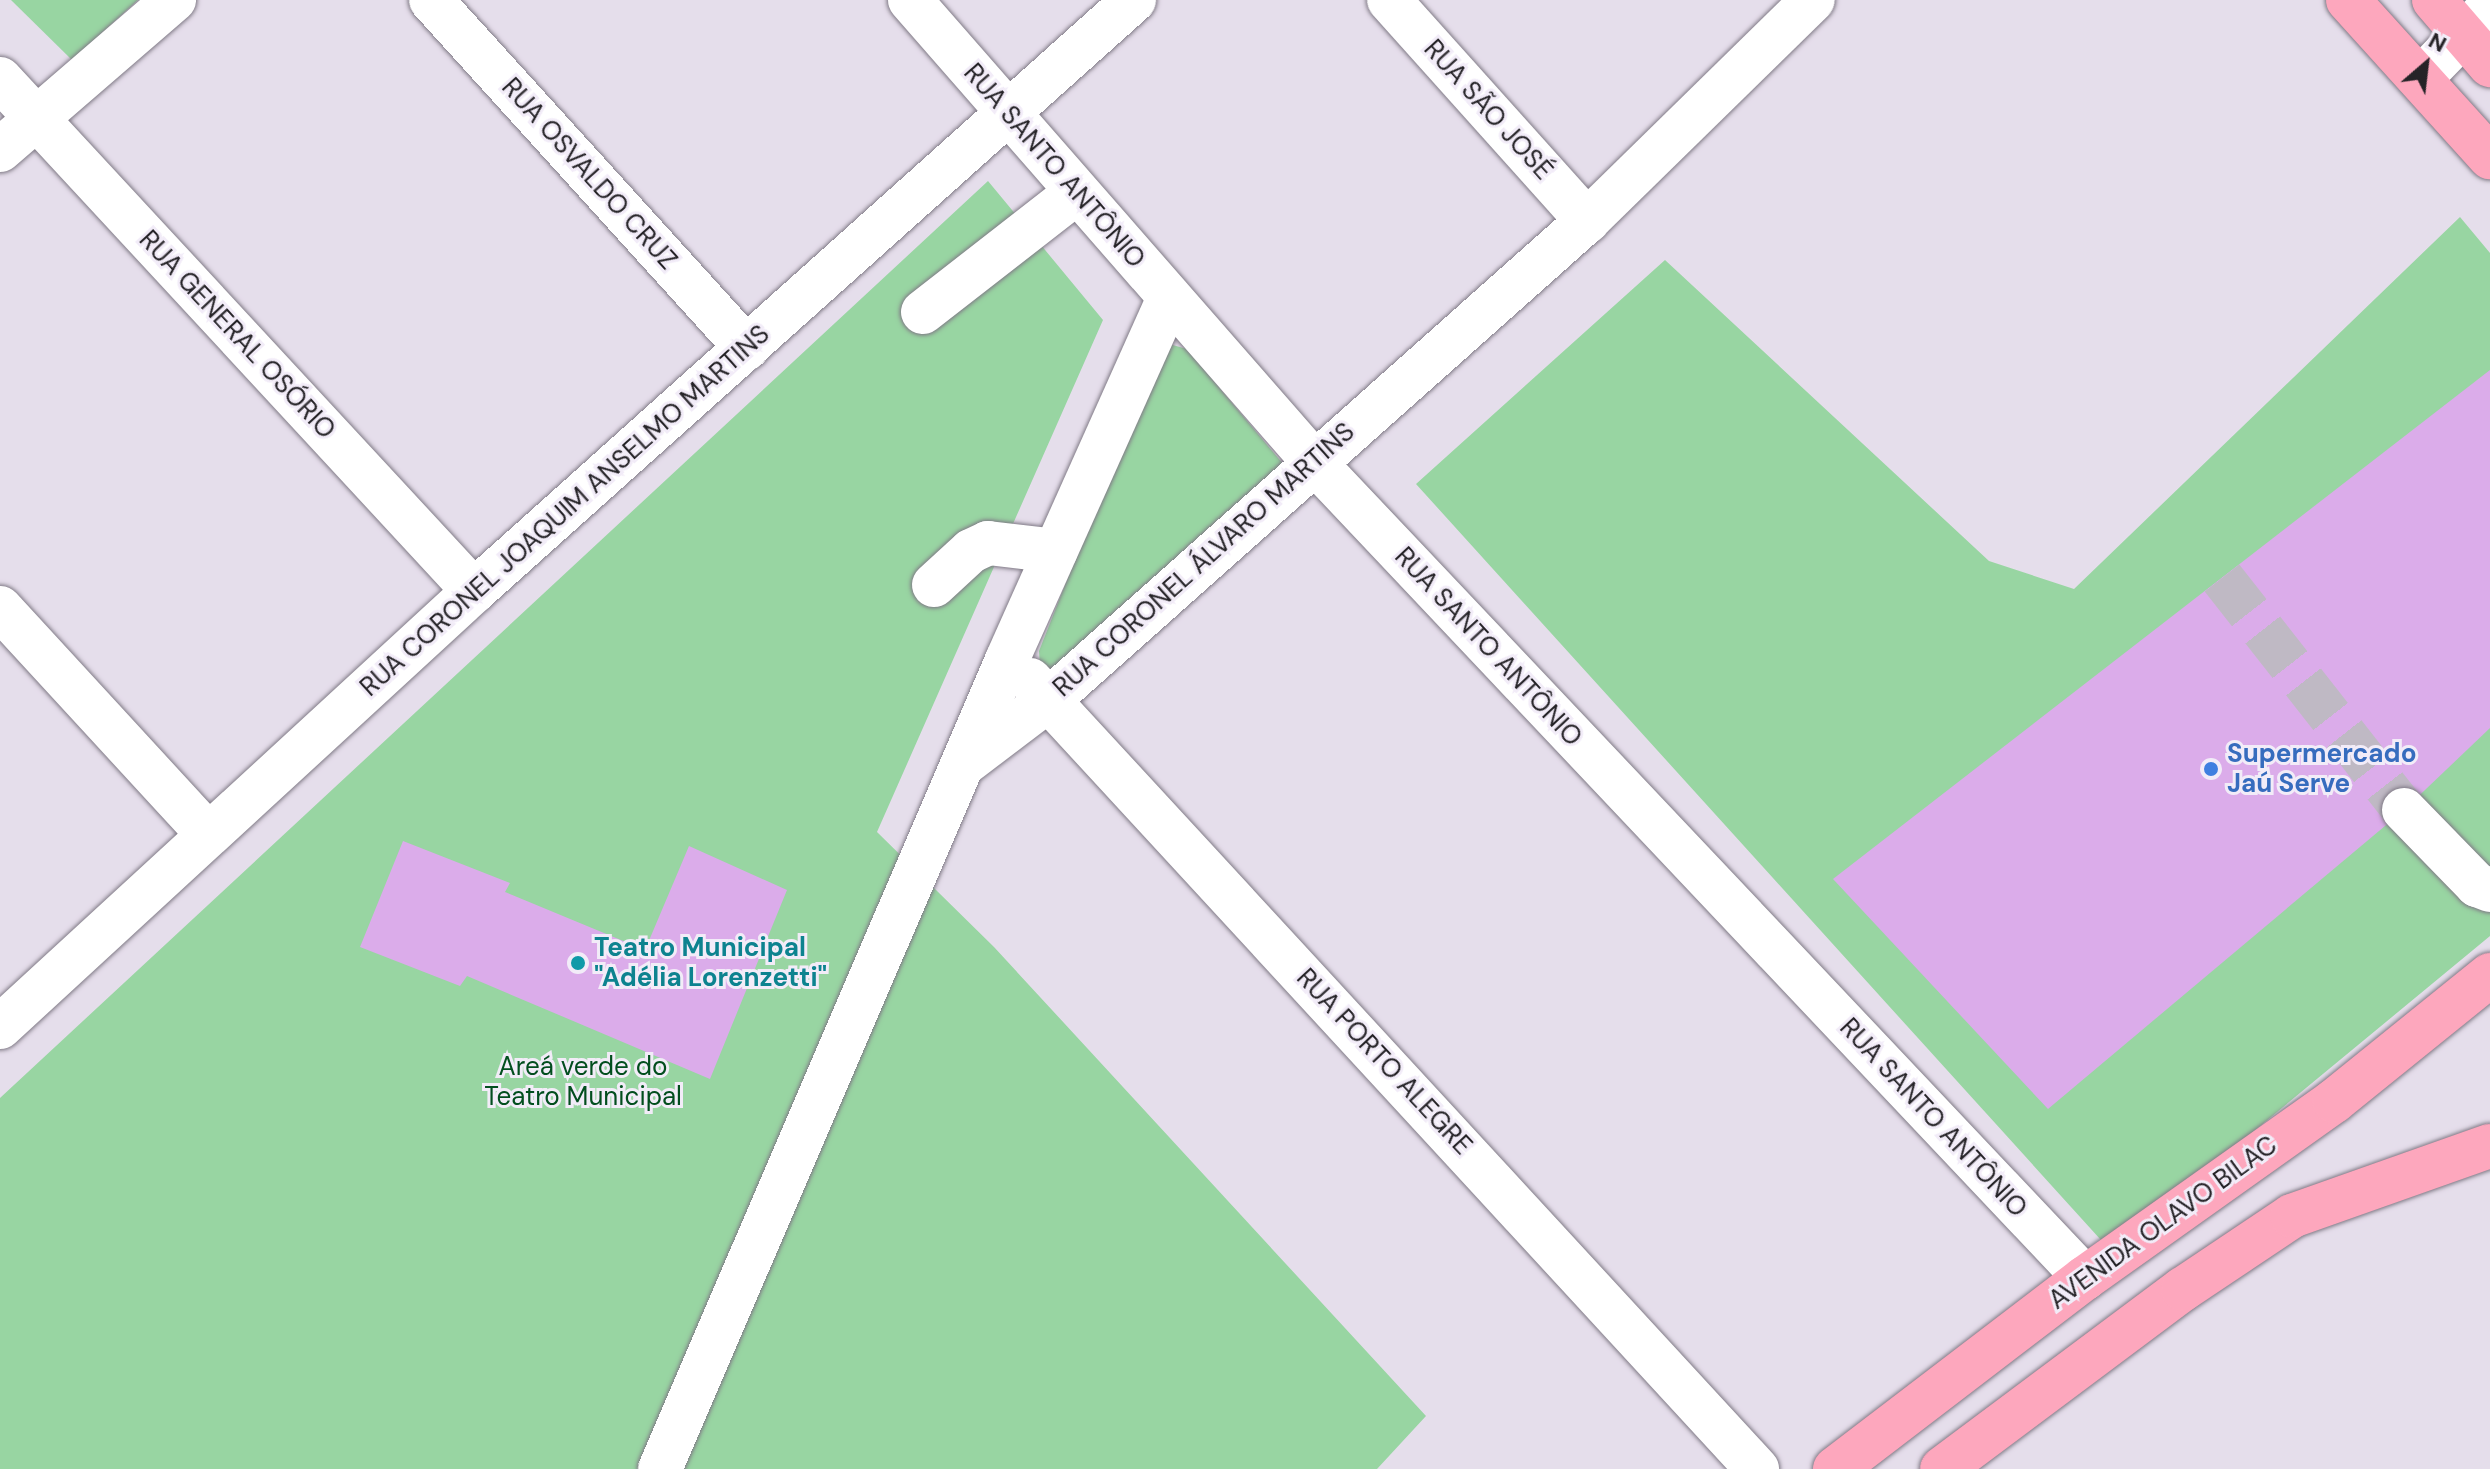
<!DOCTYPE html>
<meta charset="utf-8">
<style>
body{margin:0}
#map{position:relative;width:2490px;height:1469px;overflow:hidden;background:#e5deeb;font-family:"DM Sans",sans-serif}
div>[style]{position:absolute}
[style*='--x']{left:calc(var(--x)*1px);top:calc(var(--y)*1px);width:calc(var(--w)*1px);rotate:calc(var(--a)*1deg)}
.green>*{inset:0;background:#98d5a2}
.building>*{inset:0;background:#dbacea}
.minor-tunnel>*{height:44px;margin-top:-22px;transform-origin:0;background:repeating-linear-gradient(90deg,#bfb9c4 0 44px,transparent 0 66px)}
.roads{filter:drop-shadow(0 0 2px #807a86) drop-shadow(0 0 2px #807a86)}
.minor>*{height:44px;margin:-22px;padding:0 22px;transform-origin:22px;border-radius:22px;background:#fff}
.major>*{height:44px;margin:-22px;padding:0 22px;transform-origin:22px;border-radius:22px;background:#fda7bd}
.dots>*{width:22px;height:22px;translate:-50% -50%;box-sizing:border-box;border:4px solid #f2ecf8;border-radius:50%}
span{translate:-50% -50%;white-space:nowrap;text-align:center;line-height:1.15;-webkit-text-stroke:6px #f2ecf8;paint-order:stroke}
.street-label{font-size:26px;color:#252327}
.shop-label{font-size:26px;color:#366cbe;font-weight:700}
.left{translate:0 -50%;text-align:left}
.culture-label{font-size:26px;color:#0d838f;font-weight:700}
.park-label{font-size:26px;color:#024e1e}
.north{position:absolute;left:2386px;top:24px;width:80px;height:80px;-webkit-text-stroke:6px #f2ecf8;paint-order:stroke;rotate:28deg;font-size:22px;font-weight:700;line-height:32px;text-align:center;color:#252327}
.north::after{content:'';display:block;margin:auto;width:28px;height:36px;background:#252327;clip-path:polygon(50% 0,100% 100%,50% 72%,0 100%)}
</style>
<div id="map">
<div class="green">
<i style="clip-path:polygon(11px 0,138px 0,72px 60px)"></i>
<i style="clip-path:polygon(988px 181px,1103px 320px,877px 832px,994px 947px,1426px 1416px,1377px 1469px,0 1469px,0 1098px)"></i>
<i style="clip-path:polygon(2460px 217px,2490px 253px,2490px 936px,2110px 1250px,1416px 484px,1665px 260px,1989px 561px,2074px 589px)"></i>
<i style="clip-path:polygon(1169px 344px,1187px 349px,1284px 465px,1050px 675px,1040px 666px,1039px 651px,1156px 354px)"></i>
</div>
<div class="building">
<i style="clip-path:polygon(2490px 370px,2490px 728px,2404px 810px,2048px 1109px,1833px 879px)"></i>
<i style="clip-path:polygon(403px 841px,510px 883px,505px 892px,645px 950px,689px 846px,787px 890px,710px 1079px,467px 976px,460px 986px,360px 947px)"></i>
</div>
<div class="minor-tunnel">
<i style="--x:2222;--y:578;--w:295;--a:51.9"></i>
</div>
<div class="roads">
<div class="minor">
<i style="--x:431;--y:0;--w:470;--a:47.8"></i>
<i style="--x:910;--y:0;--w:612;--a:48.84"></i>
<i style="--x:1313;--y:461;--w:1124;--a:46.62"></i>
<i style="--x:1389;--y:0;--w:297;--a:48.1"></i>
<i style="--x:2421;--y:78;--w:99;--a:-45.8"></i>
<i style="--x:0;--y:79;--w:698;--a:47.21"></i>
<i style="--x:0;--y:150;--w:230;--a:-40.8"></i>
<i style="--x:923;--y:312;--w:195;--a:-37.9"></i>
<i style="--x:934;--y:585;--w:50;--a:-42.6"></i>
<i style="--x:971;--y:551;--w:19;--a:-25"></i>
<i style="--x:988;--y:543;--w:68;--a:6.7"></i>
<i style="--x:0;--y:608;--w:307;--a:47.4"></i>
<i style="--x:1030;--y:680;--w:1073;--a:47.34"></i>
<i style="--x:964;--y:764;--w:109;--a:-37.2"></i>
<i style="--x:1051;--y:698;--w:718;--a:-41.67"></i>
<i style="--x:1587;--y:221;--w:316;--a:-44.4"></i>
<i style="--x:2404;--y:810;--w:105;--a:45.8"></i>
<i style="--x:2477;--y:885;--w:14;--a:21"></i>
<i style="--x:0;--y:1027;--w:644;--a:-42.61"></i>
<i style="--x:474;--y:591;--w:886;--a:-41.84"></i>
<i style="--x:660;--y:1469;--w:880;--a:-66.78"></i>
<i style="--x:1007;--y:660;--w:397;--a:-65.9"></i>
</div>
<div class="major">
<i style="--x:2348;--y:0;--w:212;--a:47.9"></i>
<i style="--x:2434;--y:0;--w:86;--a:49.3"></i>
<i style="--x:1835;--y:1469;--w:315;--a:-37.4"></i>
<i style="--x:2085;--y:1278;--w:305;--a:-35.4"></i>
<i style="--x:2334;--y:1101;--w:201;--a:-38.9"></i>
<i style="--x:1942;--y:1469;--w:301;--a:-36.8"></i>
<i style="--x:2183;--y:1289;--w:131;--a:-33.8"></i>
<i style="--x:2292;--y:1216;--w:210;--a:-19.5"></i>
</div>
</div>
<div class="dots">
<i style="left:2211px;top:769px;background:#3f7fe0"></i>
<i style="left:578px;top:963px;background:#0f9aa8"></i>
</div>
<div class="street-label">
<span style="left:1488px;top:110px;rotate:48deg">RUA SÃO JOSÉ</span>
<span style="left:1054px;top:166px;rotate:49deg">RUA SANTO ANTÔNIO</span>
<span style="left:589px;top:174px;rotate:48deg">RUA OSVALDO CRUZ</span>
<span style="left:237px;top:335px;rotate:47deg">RUA GENERAL OSÓRIO</span>
<span style="left:565px;top:511px;rotate:-42deg">RUA CORONEL JOAQUIM ANSELMO MARTINS</span>
<span style="left:1204px;top:560px;rotate:-42deg">RUA CORONEL ÁLVARO MARTINS</span>
<span style="left:1488px;top:647px;rotate:47deg">RUA SANTO ANTÔNIO</span>
<span style="left:1384px;top:1062px;rotate:47deg">RUA PORTO ALEGRE</span>
<span style="left:1933px;top:1118px;rotate:47deg">RUA SANTO ANTÔNIO</span>
<span style="left:2163px;top:1223px;rotate:-36deg">AVENIDA OLAVO BILAC</span>
</div>
<div class="shop-label">
<span class="left" style="left:2227px;top:769px">Supermercado<br>Jaú Serve</span>
</div>
<div class="culture-label">
<span class="left" style="left:594px;top:963px">Teatro Municipal<br>"Adélia Lorenzetti"</span>
</div>
<div class="park-label">
<span style="left:583px;top:1082px">Areá verde do<br>Teatro Municipal</span>
</div>
<div class="north">N</div>
</div>
